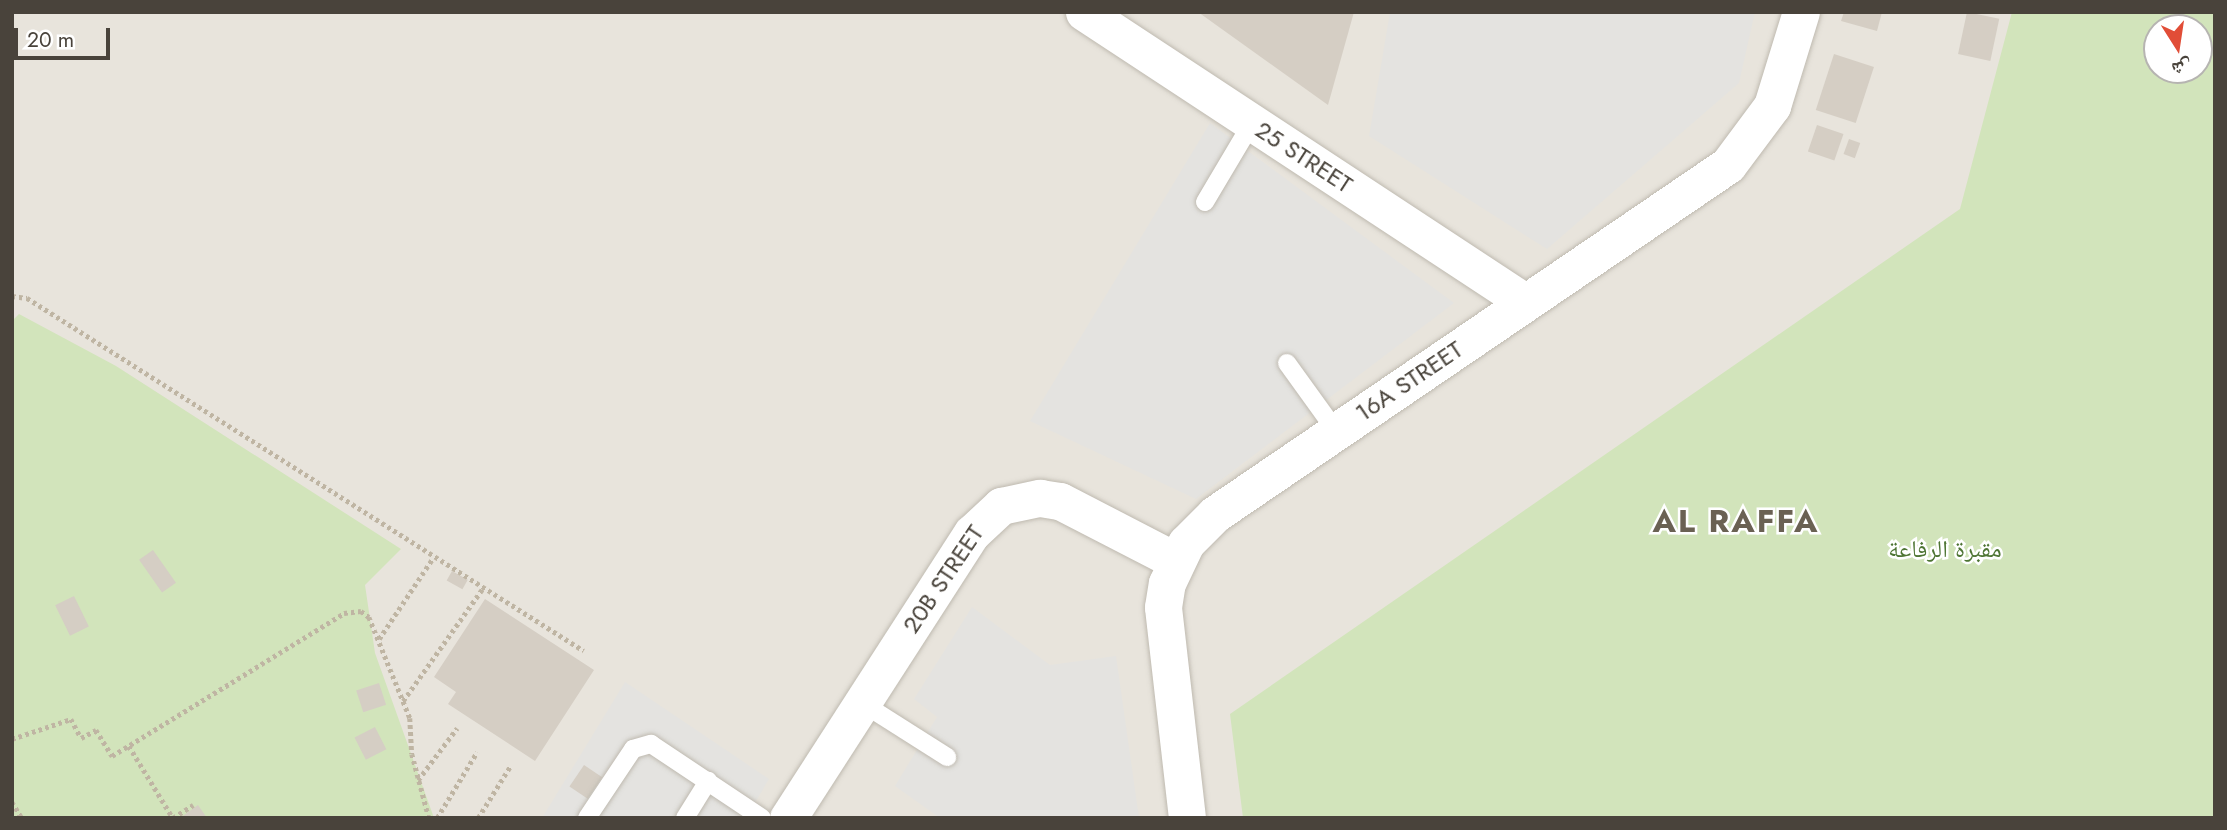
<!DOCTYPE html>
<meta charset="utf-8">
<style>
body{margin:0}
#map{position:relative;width:2227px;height:830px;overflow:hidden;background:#f5f2ed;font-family:Jost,"Noto Naskh Arabic",sans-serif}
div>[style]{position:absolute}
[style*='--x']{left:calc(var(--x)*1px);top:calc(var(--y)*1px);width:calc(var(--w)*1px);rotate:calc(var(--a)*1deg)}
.residential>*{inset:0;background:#e8e4dc}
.green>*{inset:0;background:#d2e4bb}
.parking>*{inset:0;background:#e4e3e0}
.building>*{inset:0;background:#d5cec4;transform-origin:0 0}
.path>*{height:4.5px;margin-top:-2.25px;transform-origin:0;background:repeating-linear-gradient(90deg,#bfb5a3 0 3.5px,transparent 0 7px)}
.roads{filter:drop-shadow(0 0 2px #bfbab0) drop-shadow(0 0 2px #bfbab0)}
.lane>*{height:18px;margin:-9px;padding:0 9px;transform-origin:9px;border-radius:9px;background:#fff}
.street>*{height:37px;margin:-18.5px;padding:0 18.5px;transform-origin:18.5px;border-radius:18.5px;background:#fff}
span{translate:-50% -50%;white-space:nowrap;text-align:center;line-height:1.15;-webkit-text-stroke:5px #fff;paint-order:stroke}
.street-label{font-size:24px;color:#49433b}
.park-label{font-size:24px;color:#4e7534}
.district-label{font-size:32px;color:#6a6153;font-weight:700;letter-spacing:2px}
.frame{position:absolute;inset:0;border:14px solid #49433b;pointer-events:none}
.north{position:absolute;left:2143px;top:14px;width:70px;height:70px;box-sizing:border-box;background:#fff;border:2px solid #b6b4b1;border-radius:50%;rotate:168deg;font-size:19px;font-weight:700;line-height:28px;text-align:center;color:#49433b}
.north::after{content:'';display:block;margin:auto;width:24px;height:32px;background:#e14d37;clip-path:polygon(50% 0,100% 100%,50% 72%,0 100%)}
.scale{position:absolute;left:14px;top:28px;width:96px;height:32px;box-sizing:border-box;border:4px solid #49433b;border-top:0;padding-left:9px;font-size:21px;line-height:24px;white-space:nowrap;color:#49433b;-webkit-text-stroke:5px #fff;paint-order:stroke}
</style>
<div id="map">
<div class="residential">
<i style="clip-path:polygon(evenodd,12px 12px,2215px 12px,2215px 818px,12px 818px,12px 12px,2157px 28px,2199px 28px,2199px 70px,2157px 70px,2157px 28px)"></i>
</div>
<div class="green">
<i style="clip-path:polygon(evenodd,2012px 12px,2215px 12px,2215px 818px,1243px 818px,1230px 714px,1960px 209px,2012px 12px,2157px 28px,2199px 28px,2199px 70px,2157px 70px,2157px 28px)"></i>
<i style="clip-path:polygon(19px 314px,116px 366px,401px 549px,365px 585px,375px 653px,434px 818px,12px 818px,12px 321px)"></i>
</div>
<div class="parking">
<i style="clip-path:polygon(1390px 12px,1755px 12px,1739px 83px,1547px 249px,1369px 136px)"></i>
<i style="clip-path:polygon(1210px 123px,1454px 303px,1196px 499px,1030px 421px)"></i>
<i style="clip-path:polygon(972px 607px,1050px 665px,1116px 656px,1139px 818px,940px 818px,895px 786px,937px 717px,914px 699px)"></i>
<i style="clip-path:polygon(625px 682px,769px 779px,746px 818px,542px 818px)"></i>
</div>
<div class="building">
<i style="clip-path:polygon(1198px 12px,1354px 12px,1328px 105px)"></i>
<i style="clip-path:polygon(1844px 12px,1882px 12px,1877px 31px,1841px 21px)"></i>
<i style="left:1967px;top:12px;width:33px;height:43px;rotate:12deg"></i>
<i style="left:1834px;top:54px;width:42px;height:59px;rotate:18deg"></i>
<i style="left:1817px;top:125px;width:28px;height:28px;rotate:19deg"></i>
<i style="left:1849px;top:139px;width:12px;height:16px;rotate:20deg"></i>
<i style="left:153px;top:550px;width:40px;height:17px;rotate:55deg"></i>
<i style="left:452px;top:571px;width:18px;height:11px;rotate:29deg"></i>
<i style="left:74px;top:596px;width:34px;height:21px;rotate:64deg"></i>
<i style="clip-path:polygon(485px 599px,594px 670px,535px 761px,448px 704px,456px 692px,434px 677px)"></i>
<i style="left:379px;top:683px;width:23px;height:24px;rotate:72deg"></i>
<i style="left:375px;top:727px;width:25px;height:23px;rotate:63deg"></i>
<i style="left:584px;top:765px;width:22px;height:26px;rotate:34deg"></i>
<i style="clip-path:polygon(198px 805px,207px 818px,180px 818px)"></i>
</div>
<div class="path">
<i style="--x:12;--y:296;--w:15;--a:8"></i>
<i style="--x:27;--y:298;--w:659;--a:32.36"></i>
<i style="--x:379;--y:639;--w:97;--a:-56.3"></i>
<i style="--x:403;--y:701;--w:138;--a:-54.7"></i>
<i style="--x:12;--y:739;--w:62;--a:-18.7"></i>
<i style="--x:71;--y:719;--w:21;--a:62"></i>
<i style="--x:81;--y:738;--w:17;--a:-28"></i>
<i style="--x:96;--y:730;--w:31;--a:58"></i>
<i style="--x:112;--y:756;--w:273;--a:-31.6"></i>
<i style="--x:344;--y:613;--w:17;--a:-7"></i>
<i style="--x:361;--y:611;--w:10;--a:37"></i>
<i style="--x:369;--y:617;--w:109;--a:67.9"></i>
<i style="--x:410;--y:718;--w:36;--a:87"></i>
<i style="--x:412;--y:754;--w:66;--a:75.1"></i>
<i style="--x:129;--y:746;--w:84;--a:58.6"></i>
<i style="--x:418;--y:780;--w:65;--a:-53.1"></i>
<i style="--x:12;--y:802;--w:19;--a:58"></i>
<i style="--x:173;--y:818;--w:24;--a:-33"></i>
<i style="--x:437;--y:818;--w:77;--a:-58.8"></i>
<i style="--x:478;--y:818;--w:62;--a:-58.1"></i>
</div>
<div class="roads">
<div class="lane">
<i style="--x:1205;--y:202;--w:92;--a:-59.3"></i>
<i style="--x:1287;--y:363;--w:84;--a:54.2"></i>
<i style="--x:862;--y:703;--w:101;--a:32.4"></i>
<i style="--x:587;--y:818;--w:83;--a:-56.3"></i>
<i style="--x:633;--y:749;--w:19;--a:-16"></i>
<i style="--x:651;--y:744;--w:133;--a:33.7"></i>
<i style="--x:685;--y:818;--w:44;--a:-58.1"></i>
</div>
<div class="street">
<i style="--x:1084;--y:12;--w:528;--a:33.33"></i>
<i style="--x:788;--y:818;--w:339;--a:-57.2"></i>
<i style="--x:972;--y:533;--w:40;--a:-43"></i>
<i style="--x:1001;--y:506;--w:40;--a:-12"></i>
<i style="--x:1040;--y:498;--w:20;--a:9"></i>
<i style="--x:1060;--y:501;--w:131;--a:27.3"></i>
<i style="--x:1187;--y:818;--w:212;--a:-96.5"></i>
<i style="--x:1163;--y:607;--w:24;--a:-81"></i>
<i style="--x:1167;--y:583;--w:44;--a:-64.6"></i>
<i style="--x:1186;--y:543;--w:41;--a:-45"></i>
<i style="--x:1215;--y:514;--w:620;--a:-34.23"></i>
<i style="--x:1728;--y:165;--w:74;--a:-53.3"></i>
<i style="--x:1772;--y:106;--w:98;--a:-72.9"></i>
</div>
</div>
<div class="street-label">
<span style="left:1304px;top:157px;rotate:33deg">25 STREET</span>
<span style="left:1409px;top:381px;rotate:-34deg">16A STREET</span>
<span style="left:943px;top:579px;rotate:-56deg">20B STREET</span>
</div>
<div class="park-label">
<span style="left:1945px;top:549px">مقبرة الرفاعة</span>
</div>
<div class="district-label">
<span style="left:1736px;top:521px">AL RAFFA</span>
</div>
<div class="frame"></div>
<div class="north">ش</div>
<div class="scale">20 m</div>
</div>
